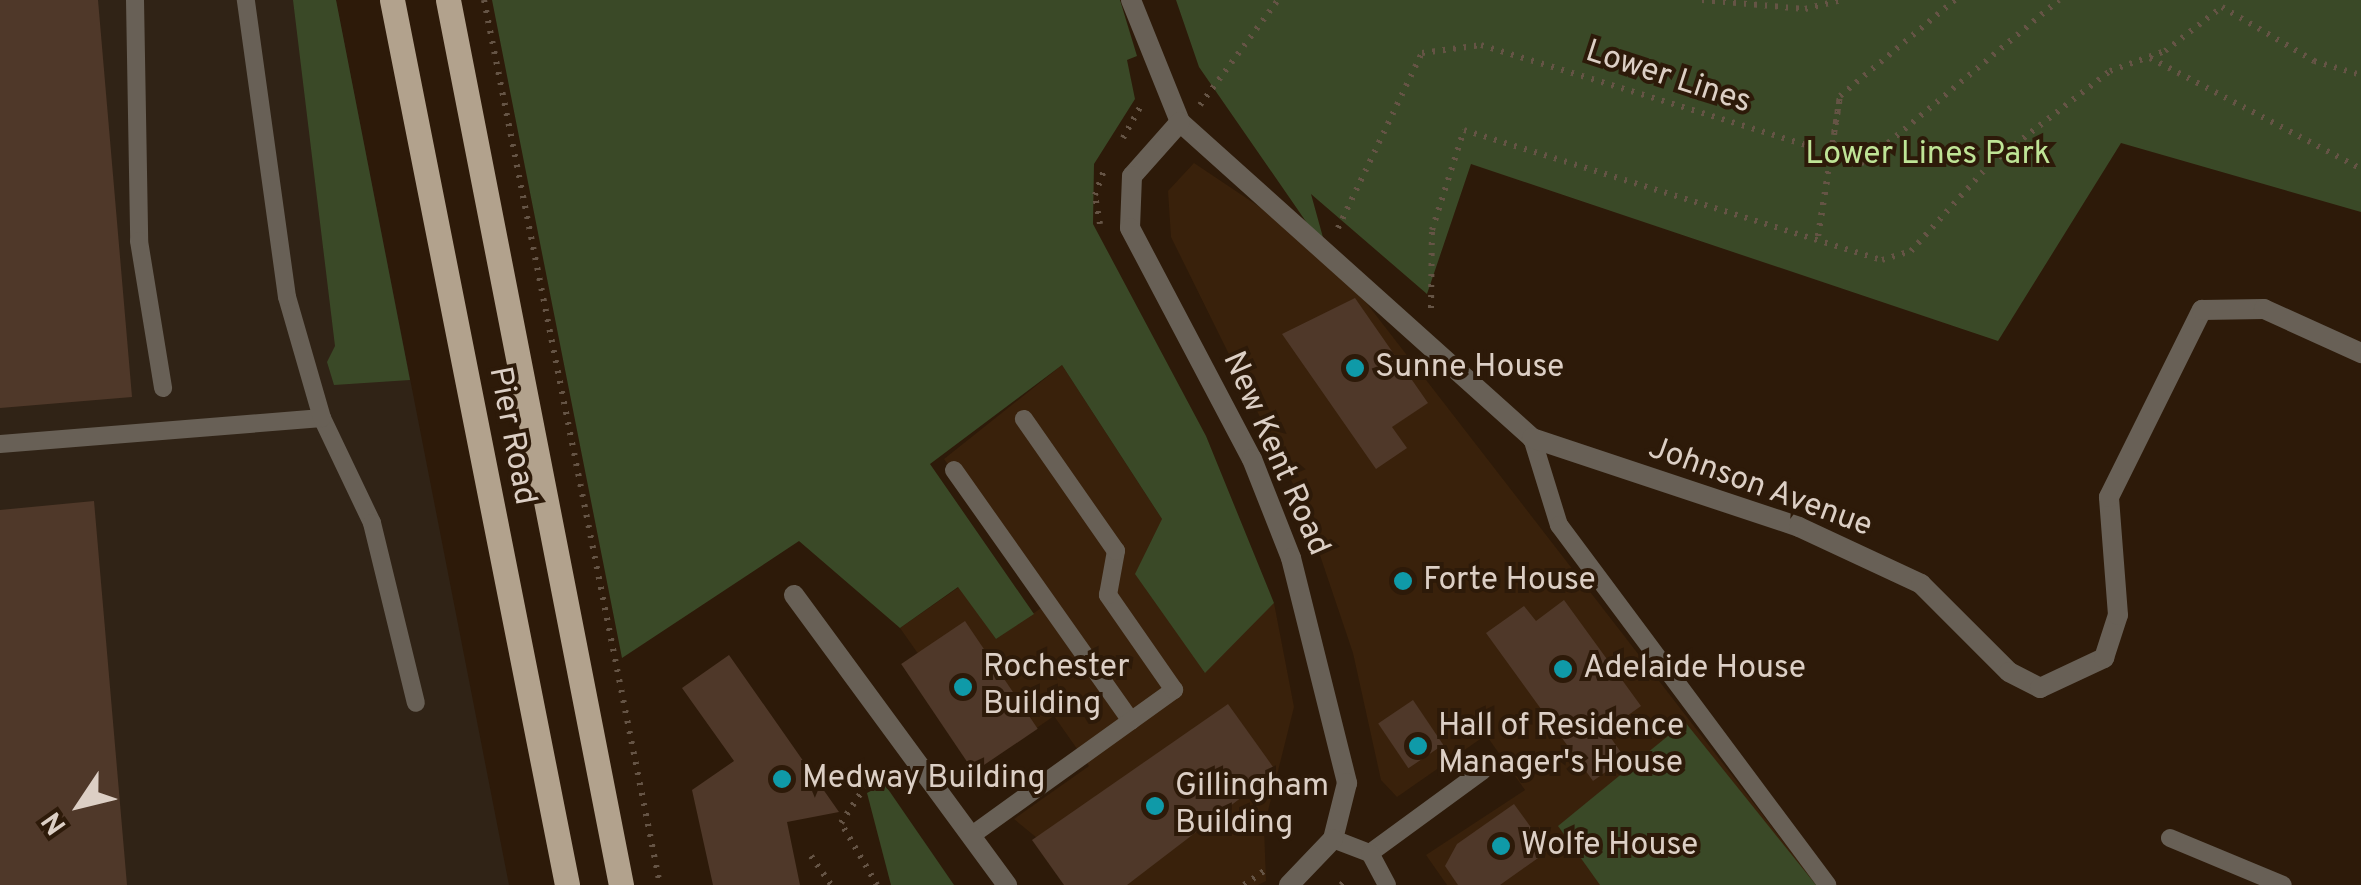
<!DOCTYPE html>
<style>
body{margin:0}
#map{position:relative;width:2361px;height:885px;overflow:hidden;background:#2d1a09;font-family:Overpass,sans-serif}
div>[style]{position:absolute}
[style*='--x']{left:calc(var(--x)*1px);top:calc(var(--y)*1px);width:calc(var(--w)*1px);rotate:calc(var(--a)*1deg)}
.industrial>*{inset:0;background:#302316}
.built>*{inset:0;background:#39210b}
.green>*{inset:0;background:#3a4927}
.building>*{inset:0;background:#4f3829;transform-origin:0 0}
.path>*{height:6px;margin-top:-3px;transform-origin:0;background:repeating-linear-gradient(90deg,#655445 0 2.5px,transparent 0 10.5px)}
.service>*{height:18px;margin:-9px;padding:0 9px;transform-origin:9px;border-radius:9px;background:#686056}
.minor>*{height:20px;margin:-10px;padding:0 10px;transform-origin:10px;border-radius:10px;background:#686056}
.primary>*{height:25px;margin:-12.5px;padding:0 12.5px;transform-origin:12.5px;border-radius:12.5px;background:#b2a28d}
.path-bridge>*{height:6px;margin-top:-3px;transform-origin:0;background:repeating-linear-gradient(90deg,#655445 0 2.5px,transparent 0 10.5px)}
.dots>*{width:28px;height:28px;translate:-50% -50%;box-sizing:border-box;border:5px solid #2d1a09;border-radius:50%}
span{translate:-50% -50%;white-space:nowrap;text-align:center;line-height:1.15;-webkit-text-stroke:8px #2d1a09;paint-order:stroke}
.street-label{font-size:32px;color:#dccfc5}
.park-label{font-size:32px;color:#bfe496}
.poi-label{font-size:32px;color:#dccfc5}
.left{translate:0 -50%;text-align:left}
.north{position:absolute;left:30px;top:755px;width:100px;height:100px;-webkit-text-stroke:8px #2d1a09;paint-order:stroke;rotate:235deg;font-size:28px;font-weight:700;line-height:40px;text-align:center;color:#dccfc5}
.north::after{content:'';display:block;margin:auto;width:35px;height:45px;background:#dccfc5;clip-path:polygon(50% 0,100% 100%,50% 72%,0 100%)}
</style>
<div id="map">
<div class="industrial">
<i style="clip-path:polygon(0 0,336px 0,509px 885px,0 885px)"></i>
</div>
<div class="built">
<i style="clip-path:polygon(1194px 163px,1327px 252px,1817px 885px,1447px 885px,1426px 855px,1525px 790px,1486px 735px,1397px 797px,1381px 780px,1353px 653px,1302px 502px,1171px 237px,1168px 191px)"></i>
<i style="clip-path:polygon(1062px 365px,1162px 519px,1204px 672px,1274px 603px,1294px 707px,1264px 827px,1266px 881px,1258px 885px,1094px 885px,1014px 819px,1089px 766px,1054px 716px,992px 759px,900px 628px,959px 587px,996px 639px,1047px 604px,944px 459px)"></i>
</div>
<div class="green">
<i style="clip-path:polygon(293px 0,336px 0,410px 380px,334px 385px,327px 362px,335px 346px)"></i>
<i style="clip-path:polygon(492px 0,1120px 0,1137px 56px,1127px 60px,1135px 99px,1094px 164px,1093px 224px,1206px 436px,1274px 603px,1205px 673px,1135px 574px,1162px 519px,1062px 365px,930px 464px,1034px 614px,996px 639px,958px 587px,900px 628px,799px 541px,622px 658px)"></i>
<i style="clip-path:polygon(1176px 0,2361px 0,2361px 212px,2121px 143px,1998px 341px,1471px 164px,1427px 294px,1311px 194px,1327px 252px,1199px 67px)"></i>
<i style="clip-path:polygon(1685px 722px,1816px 885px,1600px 885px,1558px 826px)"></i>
<i style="clip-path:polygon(884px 784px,890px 792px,954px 885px,891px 885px,867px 793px)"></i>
</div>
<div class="building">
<i style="clip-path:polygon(0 0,98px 0,132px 397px,0 408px)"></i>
<i style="clip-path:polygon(1355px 298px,1428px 403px,1392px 427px,1407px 448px,1376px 469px,1282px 334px)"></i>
<i style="clip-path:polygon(94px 501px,127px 885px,0 885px,0 510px)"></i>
<i style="clip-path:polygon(1564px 600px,1641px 706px,1606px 731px,1625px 758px,1593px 781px,1486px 633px,1524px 606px,1536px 621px)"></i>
<i style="left:965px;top:621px;width:130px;height:77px;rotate:56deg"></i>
<i style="clip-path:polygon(729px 655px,839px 812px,787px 822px,800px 885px,713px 885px,692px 790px,734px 761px,682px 688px)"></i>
<i style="left:1413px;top:700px;width:54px;height:42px;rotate:56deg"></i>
<i style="clip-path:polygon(1228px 704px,1276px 771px,1127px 885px,1064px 885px,1032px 840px)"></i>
<i style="clip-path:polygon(1514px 804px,1548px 851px,1500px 885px,1458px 885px,1445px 866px,1457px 844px)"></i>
</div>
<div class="path">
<i style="--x:484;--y:0;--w:902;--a:78.75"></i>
<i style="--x:1702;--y:0;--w:103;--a:5"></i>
<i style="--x:1805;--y:9;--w:36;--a:-14"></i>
<i style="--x:2150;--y:58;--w:238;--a:27.7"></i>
<i style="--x:1200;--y:105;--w:131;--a:-53.4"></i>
<i style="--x:1834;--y:135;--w:39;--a:-81"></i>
<i style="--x:1840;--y:96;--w:150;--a:-39.9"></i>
<i style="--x:1123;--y:138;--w:38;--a:-61"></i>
<i style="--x:1100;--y:224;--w:29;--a:-100"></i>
<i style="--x:1095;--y:195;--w:27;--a:-70"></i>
<i style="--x:1338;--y:228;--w:194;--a:-64.4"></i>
<i style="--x:1422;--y:53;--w:60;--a:-7.7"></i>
<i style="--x:1481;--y:45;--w:401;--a:17.1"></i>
<i style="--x:1864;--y:163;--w:254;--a:-39.9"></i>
<i style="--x:1818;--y:236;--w:62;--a:-80.7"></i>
<i style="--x:1431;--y:308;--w:78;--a:-89.3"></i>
<i style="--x:1432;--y:230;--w:105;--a:-72.3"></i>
<i style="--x:1464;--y:130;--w:438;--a:17.3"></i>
<i style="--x:1882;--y:260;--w:30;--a:-17"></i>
<i style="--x:1911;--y:251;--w:118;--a:-47.8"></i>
<i style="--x:1990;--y:164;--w:152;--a:-37.8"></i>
<i style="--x:2110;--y:71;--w:59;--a:-20"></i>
<i style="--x:2165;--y:51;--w:72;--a:-37.7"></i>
<i style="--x:2222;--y:7;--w:107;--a:30.4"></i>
<i style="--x:2314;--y:61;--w:49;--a:16.6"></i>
<i style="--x:811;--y:856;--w:35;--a:55"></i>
<i style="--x:877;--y:885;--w:72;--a:-120.1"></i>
<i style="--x:841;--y:823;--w:73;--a:-56.7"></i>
<i style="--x:1244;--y:885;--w:24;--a:-35"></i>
<i style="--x:1341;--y:885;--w:3;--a:-45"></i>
</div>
<div class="service">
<i style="--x:135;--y:0;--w:241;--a:89"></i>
<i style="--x:139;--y:241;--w:149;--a:80.7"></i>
<i style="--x:322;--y:418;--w:116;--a:64.5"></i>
<i style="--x:372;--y:523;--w:185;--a:76.3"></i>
<i style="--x:1532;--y:438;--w:91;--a:72.8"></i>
<i style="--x:1559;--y:525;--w:449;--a:53.3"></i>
<i style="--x:0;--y:444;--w:323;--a:-4.6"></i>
<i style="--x:322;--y:418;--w:126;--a:-106.1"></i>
<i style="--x:287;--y:297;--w:300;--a:-97.9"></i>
<i style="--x:954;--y:470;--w:307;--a:54.8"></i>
<i style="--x:972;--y:835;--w:249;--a:-35.7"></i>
<i style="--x:1174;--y:690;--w:116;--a:-124.8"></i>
<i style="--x:1108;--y:595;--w:45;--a:-79.7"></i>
<i style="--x:1116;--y:551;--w:161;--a:-124.9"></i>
<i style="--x:2170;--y:838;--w:122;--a:22.6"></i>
<i style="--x:1333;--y:839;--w:40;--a:21"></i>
<i style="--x:1370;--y:853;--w:139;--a:-36.2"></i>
<i style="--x:1370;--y:853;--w:36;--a:62"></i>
</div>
<div class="minor">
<i style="--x:1131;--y:0;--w:131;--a:68.1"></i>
<i style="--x:1180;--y:122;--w:473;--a:41.9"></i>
<i style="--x:1532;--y:438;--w:281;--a:18.4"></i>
<i style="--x:1799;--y:527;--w:135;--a:25"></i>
<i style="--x:1921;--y:584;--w:124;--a:45"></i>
<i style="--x:2009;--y:672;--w:35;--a:27"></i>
<i style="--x:2040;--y:688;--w:71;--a:-25.1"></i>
<i style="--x:2104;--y:658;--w:45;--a:-72"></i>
<i style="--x:2118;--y:615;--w:118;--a:-94.4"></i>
<i style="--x:2109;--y:497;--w:209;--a:-63.6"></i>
<i style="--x:2202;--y:310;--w:62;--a:-0.9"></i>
<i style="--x:2264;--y:309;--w:107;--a:24.4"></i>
<i style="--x:1180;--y:122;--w:72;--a:131.6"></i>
<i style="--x:1132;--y:176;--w:52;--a:92.2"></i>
<i style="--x:1130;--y:228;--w:261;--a:62.2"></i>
<i style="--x:1252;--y:459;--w:106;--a:68.5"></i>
<i style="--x:1291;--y:558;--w:232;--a:76"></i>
<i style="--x:1347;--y:783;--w:58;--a:104"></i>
<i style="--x:1333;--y:839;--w:64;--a:133.7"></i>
<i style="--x:794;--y:595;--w:360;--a:53.7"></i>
</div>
<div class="primary">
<i style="--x:392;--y:0;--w:902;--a:78.81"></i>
<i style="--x:448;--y:0;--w:902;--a:78.94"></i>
</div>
<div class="path-bridge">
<i style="--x:1818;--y:236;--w:142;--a:-81.1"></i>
</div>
<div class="dots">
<i style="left:1355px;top:368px;background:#0f9aa8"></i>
<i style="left:1403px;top:581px;background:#0f9aa8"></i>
<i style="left:1563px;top:669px;background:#0f9aa8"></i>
<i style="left:963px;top:687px;background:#0f9aa8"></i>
<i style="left:1418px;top:746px;background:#0f9aa8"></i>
<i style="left:782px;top:779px;background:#0f9aa8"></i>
<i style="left:1155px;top:806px;background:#0f9aa8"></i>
<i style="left:1501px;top:846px;background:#0f9aa8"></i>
</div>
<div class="street-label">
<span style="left:1668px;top:78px;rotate:18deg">Lower Lines</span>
<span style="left:511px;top:436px;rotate:79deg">Pier Road</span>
<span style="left:1275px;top:454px;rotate:66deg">New Kent Road</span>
<span style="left:1760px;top:488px;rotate:20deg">Johnson Avenue</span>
</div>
<div class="park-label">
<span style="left:1928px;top:155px">Lower Lines Park</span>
</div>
<div class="poi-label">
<span class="left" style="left:1375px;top:368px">Sunne House</span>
<span class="left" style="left:1423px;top:581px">Forte House</span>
<span class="left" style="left:983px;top:687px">Rochester<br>Building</span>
<span class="left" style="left:1583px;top:669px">Adelaide House</span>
<span class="left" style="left:1438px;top:746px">Hall of Residence<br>Manager's House</span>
<span class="left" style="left:802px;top:779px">Medway Building</span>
<span class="left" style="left:1175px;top:806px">Gillingham<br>Building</span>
<span class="left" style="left:1521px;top:846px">Wolfe House</span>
</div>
<div class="north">N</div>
</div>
